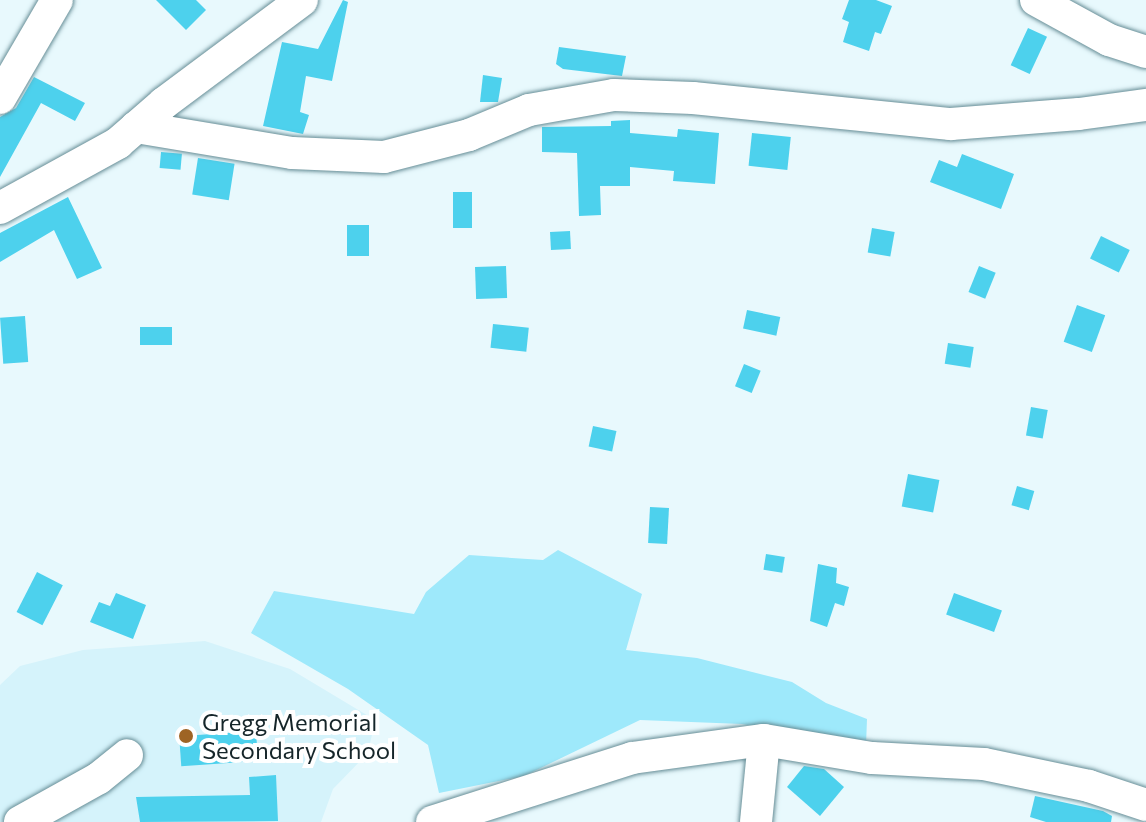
<!DOCTYPE html>
<style>
body{margin:0}
#map{position:relative;width:1146px;height:822px;overflow:hidden;background:#e8f9fd;font-family:Commissioner,sans-serif}
div>[style]{position:absolute}
[style*='--x']{left:calc(var(--x)*1px);top:calc(var(--y)*1px);width:calc(var(--w)*1px);rotate:calc(var(--a)*1deg)}
.built>*{inset:0;background:#d5f3fb}
.green>*{inset:0;background:#9ee9fb}
.building>*{inset:0;background:#4dd1ed;transform-origin:0 0}
.roads{filter:drop-shadow(0 0 2px #668d96) drop-shadow(0 0 2px #668d96)}
.minor>*{height:32px;margin:-16px;padding:0 16px;transform-origin:16px;border-radius:16px;background:#fff}
.dots>*{width:22px;height:22px;translate:-50% -50%;box-sizing:border-box;border:4px solid #fff;border-radius:50%}
span{translate:-50% -50%;white-space:nowrap;text-align:center;line-height:1.15;-webkit-text-stroke:8px #fff;paint-order:stroke}
.poi-label{font-size:24px;color:#152529}
.left{translate:0 -50%;text-align:left}
</style>
<div id="map">
<div class="built">
<i style="clip-path:polygon(205px 641px,290px 669px,375px 720px,368px 753px,333px 789px,321px 822px,0 822px,0 685px,20px 666px,83px 650px)"></i>
</div>
<div class="green">
<i style="clip-path:polygon(558px 550px,642px 594px,626px 650px,697px 658px,792px 682px,826px 703px,867px 719px,866px 746px,742px 724px,640px 720px,524px 776px,439px 793px,428px 745px,348px 689px,251px 633px,274px 591px,414px 614px,426px 592px,469px 555px,543px 560px)"></i>
</div>
<div class="building">
<i style="clip-path:polygon(156px 0,196px 0,206px 10px,186px 30px)"></i>
<i style="clip-path:polygon(343px 0,348px 2px,332px 81px,306px 76px,300px 112px,309px 115px,303px 134px,263px 126px,282px 42px,318px 49px)"></i>
<i style="clip-path:polygon(849px 0,876px 0,892px 6px,881px 34px,875px 32px,869px 51px,843px 42px,849px 22px,842px 19px)"></i>
<i style="left:1028px;top:28px;width:21px;height:41px;rotate:25deg"></i>
<i style="clip-path:polygon(559px 47px,626px 56px,622px 76px,563px 69px,556px 64px)"></i>
<i style="clip-path:polygon(483px 75px,502px 78px,498px 102px,480px 102px)"></i>
<i style="clip-path:polygon(34px 77px,85px 103px,75px 121px,41px 103px,0 177px,0 117px,16px 108px)"></i>
<i style="clip-path:polygon(630px 120px,630px 133px,677px 137px,678px 129px,719px 133px,715px 184px,673px 181px,674px 171px,630px 167px,630px 186px,600px 186px,601px 215px,579px 216px,577px 153px,542px 152px,542px 127px,611px 126px,611px 121px)"></i>
<i style="left:752px;top:133px;width:39px;height:33px;rotate:6deg"></i>
<i style="left:161px;top:152px;width:21px;height:16px;rotate:5deg"></i>
<i style="clip-path:polygon(962px 154px,1014px 174px,1001px 209px,930px 182px,939px 160px,957px 167px)"></i>
<i style="left:198px;top:158px;width:37px;height:37px;rotate:9deg"></i>
<i style="left:453px;top:192px;width:19px;height:36px"></i>
<i style="clip-path:polygon(68px 197px,102px 268px,77px 279px,54px 230px,0 262px,0 233px)"></i>
<i style="left:347px;top:225px;width:22px;height:31px"></i>
<i style="left:872px;top:228px;width:23px;height:25px;rotate:10deg"></i>
<i style="left:570px;top:231px;width:18px;height:20px;rotate:87deg"></i>
<i style="left:1101px;top:236px;width:32px;height:25px;rotate:26deg"></i>
<i style="left:506px;top:266px;width:32px;height:31px;rotate:88deg"></i>
<i style="left:979px;top:266px;width:18px;height:28px;rotate:22deg"></i>
<i style="left:1077px;top:305px;width:30px;height:39px;rotate:20deg"></i>
<i style="left:747px;top:310px;width:34px;height:19px;rotate:12deg"></i>
<i style="left:25px;top:316px;width:46px;height:25px;rotate:86deg"></i>
<i style="left:493px;top:324px;width:36px;height:24px;rotate:6deg"></i>
<i style="left:140px;top:327px;width:32px;height:18px"></i>
<i style="left:948px;top:343px;width:26px;height:21px;rotate:9deg"></i>
<i style="left:744px;top:364px;width:18px;height:24px;rotate:22deg"></i>
<i style="left:1031px;top:407px;width:17px;height:29px;rotate:10deg"></i>
<i style="left:593px;top:426px;width:24px;height:21px;rotate:12deg"></i>
<i style="left:908px;top:474px;width:32px;height:33px;rotate:11deg"></i>
<i style="left:1017px;top:486px;width:18px;height:20px;rotate:16deg"></i>
<i style="left:650px;top:507px;width:19px;height:36px;rotate:3deg"></i>
<i style="left:766px;top:554px;width:19px;height:16px;rotate:9deg"></i>
<i style="clip-path:polygon(818px 564px,837px 568px,836px 583px,849px 587px,844px 606px,835px 603px,827px 627px,810px 621px)"></i>
<i style="left:37px;top:572px;width:29px;height:45px;rotate:27deg"></i>
<i style="clip-path:polygon(116px 593px,146px 605px,133px 639px,90px 622px,99px 602px,110px 606px)"></i>
<i style="left:954px;top:593px;width:51px;height:23px;rotate:20deg"></i>
<i style="left:256px;top:731px;width:30px;height:77px;rotate:86deg"></i>
<i style="clip-path:polygon(804px 766px,824px 769px,844px 787px,820px 816px,787px 787px)"></i>
<i style="clip-path:polygon(276px 775px,278px 821px,140px 822px,136px 797px,250px 795px,249px 777px)"></i>
<i style="clip-path:polygon(1035px 796px,1103px 811px,1112px 816px,1111px 822px,1046px 822px,1030px 817px)"></i>
</div>
<div class="roads">
<div class="minor">
<i style="--x:1036;--y:0;--w:83;--a:28.7"></i>
<i style="--x:1109;--y:40;--w:39;--a:18"></i>
<i style="--x:0;--y:98;--w:113;--a:-59.8"></i>
<i style="--x:136;--y:127;--w:158;--a:9.5"></i>
<i style="--x:292;--y:153;--w:92;--a:2.5"></i>
<i style="--x:384;--y:157;--w:88;--a:-14.5"></i>
<i style="--x:469;--y:135;--w:65;--a:-22.6"></i>
<i style="--x:529;--y:110;--w:86;--a:-10"></i>
<i style="--x:614;--y:95;--w:79;--a:2.2"></i>
<i style="--x:693;--y:98;--w:259;--a:5.8"></i>
<i style="--x:951;--y:124;--w:128;--a:-4.5"></i>
<i style="--x:1079;--y:114;--w:68;--a:-7.7"></i>
<i style="--x:0;--y:208;--w:135;--a:-28.8"></i>
<i style="--x:118;--y:143;--w:61;--a:-41"></i>
<i style="--x:164;--y:103;--w:172;--a:-36.7"></i>
<i style="--x:20;--y:822;--w:90;--a:-29.1"></i>
<i style="--x:99;--y:778;--w:36;--a:-39"></i>
<i style="--x:432;--y:822;--w:210;--a:-17.7"></i>
<i style="--x:632;--y:758;--w:133;--a:-7.8"></i>
<i style="--x:764;--y:740;--w:109;--a:9.5"></i>
<i style="--x:872;--y:758;--w:112;--a:3.1"></i>
<i style="--x:984;--y:764;--w:107;--a:11.8"></i>
<i style="--x:1089;--y:786;--w:60;--a:18.4"></i>
<i style="--x:756;--y:822;--w:82;--a:-84.4"></i>
</div>
</div>
<div class="dots">
<i style="left:186px;top:736px;background:#9e6424"></i>
</div>
<div class="poi-label">
<span class="left" style="left:202px;top:736px">Gregg Memorial<br>Secondary School</span>
</div>
</div>
